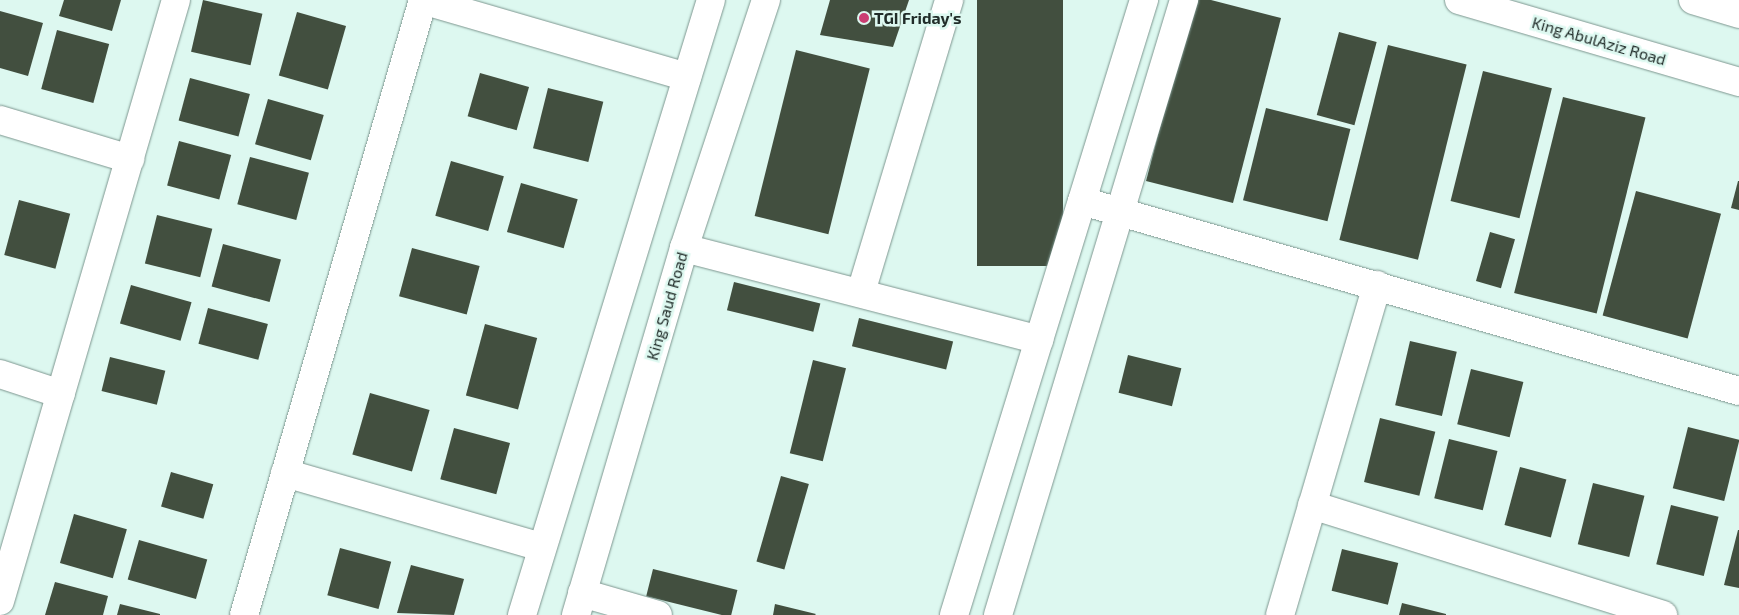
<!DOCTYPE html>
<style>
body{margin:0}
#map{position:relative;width:1739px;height:615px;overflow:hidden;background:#ddf8f0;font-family:"Exo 2",sans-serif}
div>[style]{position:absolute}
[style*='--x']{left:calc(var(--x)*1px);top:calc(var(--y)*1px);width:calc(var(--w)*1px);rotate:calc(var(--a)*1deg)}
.building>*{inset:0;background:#424f3f;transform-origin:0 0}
.roads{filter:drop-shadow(0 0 1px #7d968f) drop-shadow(0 0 1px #7d968f)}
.minor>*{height:28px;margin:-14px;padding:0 14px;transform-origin:14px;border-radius:14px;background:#fff}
.major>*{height:28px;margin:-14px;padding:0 14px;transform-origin:14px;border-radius:14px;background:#fff}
.highway>*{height:28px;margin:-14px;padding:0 14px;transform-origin:14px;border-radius:14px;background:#fff}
.dots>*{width:14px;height:14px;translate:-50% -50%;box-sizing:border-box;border:2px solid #ddf8f0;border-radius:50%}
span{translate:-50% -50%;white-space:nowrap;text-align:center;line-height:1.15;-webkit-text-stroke:5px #ddf8f0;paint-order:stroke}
.poi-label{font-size:16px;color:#212c29;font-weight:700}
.left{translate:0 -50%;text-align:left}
.street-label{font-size:16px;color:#212c29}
</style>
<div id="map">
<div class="building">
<i style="clip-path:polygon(64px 0,121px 0,112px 31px,59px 16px)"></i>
<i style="left:203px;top:0;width:61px;height:53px;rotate:13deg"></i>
<i style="clip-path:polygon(830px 0,909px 0,893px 47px,820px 35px)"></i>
<i style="left:977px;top:0;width:86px;height:266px"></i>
<i style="clip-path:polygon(1193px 0,1211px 0,1281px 18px,1233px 203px,1146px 181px)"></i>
<i style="clip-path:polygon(0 11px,43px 23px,28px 76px,0 68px)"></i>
<i style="left:297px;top:12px;width:51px;height:66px;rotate:16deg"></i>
<i style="left:57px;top:30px;width:54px;height:61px;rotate:15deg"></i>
<i style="left:1339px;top:32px;width:39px;height:86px;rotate:15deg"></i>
<i style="left:1388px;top:45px;width:81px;height:201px;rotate:14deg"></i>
<i style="left:796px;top:50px;width:76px;height:171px;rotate:14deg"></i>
<i style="left:1483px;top:71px;width:71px;height:134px;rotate:14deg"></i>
<i style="left:480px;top:73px;width:51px;height:45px;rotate:16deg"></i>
<i style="left:190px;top:78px;width:62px;height:44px;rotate:15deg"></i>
<i style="left:548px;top:88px;width:57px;height:62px;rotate:14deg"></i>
<i style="left:1563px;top:97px;width:85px;height:202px;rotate:14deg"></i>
<i style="left:268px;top:99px;width:58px;height:47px;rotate:16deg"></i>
<i style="left:1266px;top:108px;width:87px;height:95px;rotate:14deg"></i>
<i style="left:179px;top:141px;width:54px;height:46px;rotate:15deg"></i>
<i style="left:250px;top:157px;width:61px;height:49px;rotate:15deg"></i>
<i style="left:451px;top:161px;width:55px;height:57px;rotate:16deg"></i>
<i style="clip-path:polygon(1738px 181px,1739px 181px,1739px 210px,1731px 208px)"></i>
<i style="left:521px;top:183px;width:59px;height:51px;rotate:16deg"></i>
<i style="left:1636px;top:191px;width:88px;height:129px;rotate:15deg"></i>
<i style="left:19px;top:200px;width:53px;height:57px;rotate:15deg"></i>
<i style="left:157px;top:215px;width:57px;height:50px;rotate:14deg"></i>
<i style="left:1490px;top:232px;width:26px;height:51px;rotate:16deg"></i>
<i style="left:223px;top:244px;width:60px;height:44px;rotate:15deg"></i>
<i style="left:412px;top:248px;width:70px;height:50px;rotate:15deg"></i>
<i style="left:734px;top:282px;width:89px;height:29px;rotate:14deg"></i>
<i style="left:131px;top:285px;width:63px;height:40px;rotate:16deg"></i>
<i style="left:208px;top:308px;width:62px;height:37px;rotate:15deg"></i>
<i style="left:859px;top:318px;width:97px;height:29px;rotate:14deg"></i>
<i style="left:485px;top:324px;width:54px;height:74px;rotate:15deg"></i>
<i style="left:1410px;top:341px;width:48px;height:66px;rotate:13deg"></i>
<i style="left:1128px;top:355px;width:55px;height:39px;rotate:14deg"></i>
<i style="left:110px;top:357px;width:57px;height:35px;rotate:14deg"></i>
<i style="left:813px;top:360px;width:34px;height:96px;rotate:14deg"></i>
<i style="left:1471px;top:369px;width:54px;height:57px;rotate:14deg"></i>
<i style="left:370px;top:393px;width:62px;height:64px;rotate:16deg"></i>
<i style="left:1380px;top:418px;width:57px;height:66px;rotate:14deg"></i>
<i style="left:1688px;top:427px;width:53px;height:63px;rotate:14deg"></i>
<i style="left:454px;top:428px;width:58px;height:53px;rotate:15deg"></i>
<i style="left:1449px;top:439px;width:50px;height:61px;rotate:14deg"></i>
<i style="left:1520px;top:467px;width:48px;height:60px;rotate:15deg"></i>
<i style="left:171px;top:472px;width:44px;height:36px;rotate:16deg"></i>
<i style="left:781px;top:476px;width:29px;height:89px;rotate:16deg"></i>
<i style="left:1593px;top:483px;width:53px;height:63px;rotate:14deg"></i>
<i style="left:1671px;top:505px;width:49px;height:61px;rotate:14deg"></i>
<i style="left:74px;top:514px;width:55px;height:51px;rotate:16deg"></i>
<i style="clip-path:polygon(1738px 530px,1739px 530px,1739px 588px,1724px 585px)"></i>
<i style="left:139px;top:540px;width:71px;height:41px;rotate:16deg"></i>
<i style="left:340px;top:548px;width:53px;height:49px;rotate:15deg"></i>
<i style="left:1342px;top:549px;width:58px;height:43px;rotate:14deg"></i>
<i style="clip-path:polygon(411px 565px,464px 579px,454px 615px,397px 613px)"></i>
<i style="left:653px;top:569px;width:87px;height:28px;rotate:14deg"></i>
<i style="clip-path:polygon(55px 582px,108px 596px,103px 615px,45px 615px)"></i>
<i style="clip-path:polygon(1402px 603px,1446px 614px,1446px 615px,1399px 615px)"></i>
<i style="clip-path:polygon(120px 604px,160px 614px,160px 615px,117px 615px)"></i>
<i style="clip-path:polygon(775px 604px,816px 614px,815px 615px,773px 615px)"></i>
</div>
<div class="roads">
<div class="minor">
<i style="--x:422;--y:0;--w:276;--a:16.2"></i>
<i style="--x:0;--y:120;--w:136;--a:16.7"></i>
<i style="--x:1082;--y:201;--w:684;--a:16.13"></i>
<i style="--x:684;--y:248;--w:367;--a:14.5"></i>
<i style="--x:861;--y:292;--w:305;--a:-73.2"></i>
<i style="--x:0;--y:374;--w:64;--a:18.2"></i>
<i style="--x:285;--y:473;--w:267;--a:16.1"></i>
<i style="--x:1312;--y:505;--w:368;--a:17.4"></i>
<i style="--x:582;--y:593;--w:79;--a:16.1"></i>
<i style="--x:0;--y:601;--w:626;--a:-73.68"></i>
<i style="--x:244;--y:615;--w:641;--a:-73.77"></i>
<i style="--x:954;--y:615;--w:644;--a:-72.83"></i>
<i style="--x:998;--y:615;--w:643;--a:-73.17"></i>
<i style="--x:1280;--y:615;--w:344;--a:-73.6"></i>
</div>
<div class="major">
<i style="--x:522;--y:615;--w:643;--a:-72.92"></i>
<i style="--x:576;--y:615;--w:383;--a:-73.6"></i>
<i style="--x:684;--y:248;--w:261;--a:-71.7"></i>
</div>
<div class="highway">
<i style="--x:1459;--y:0;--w:292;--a:16.3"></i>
<i style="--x:1693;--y:0;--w:48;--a:16.9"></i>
</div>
</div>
<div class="dots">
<i style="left:864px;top:18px;background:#ca3e72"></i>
</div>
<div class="poi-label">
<span class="left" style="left:874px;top:18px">TGI Friday's</span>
</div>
<div class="street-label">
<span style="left:1599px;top:41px;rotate:16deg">King AbulAziz Road</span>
<span style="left:667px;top:306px;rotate:-74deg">King Saud Road</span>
</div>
</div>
